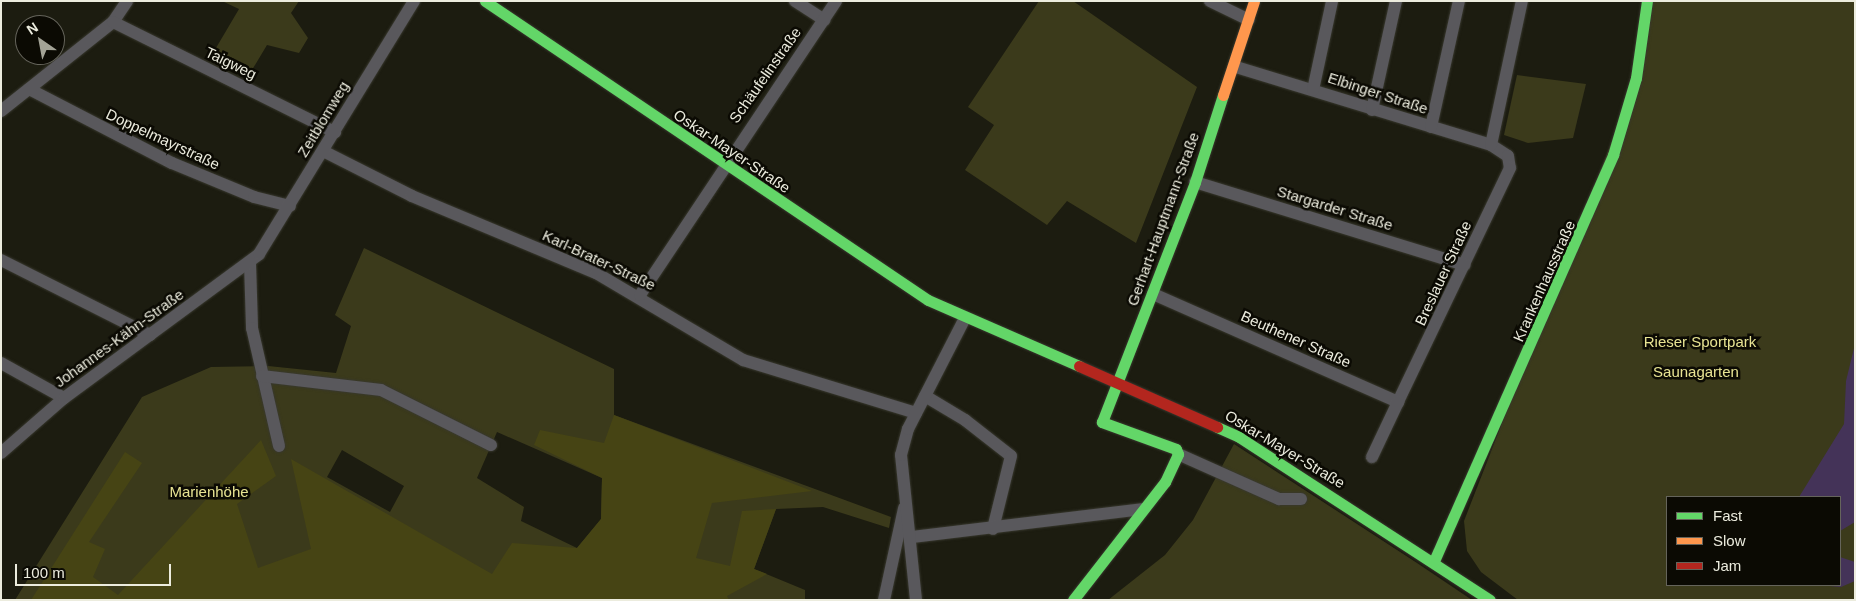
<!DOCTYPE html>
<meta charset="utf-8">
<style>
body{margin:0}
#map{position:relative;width:1856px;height:601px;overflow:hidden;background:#1c1c10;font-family:Arial,sans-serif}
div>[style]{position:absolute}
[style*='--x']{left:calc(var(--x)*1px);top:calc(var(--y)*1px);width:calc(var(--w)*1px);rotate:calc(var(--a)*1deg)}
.green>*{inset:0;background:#3b3a1b}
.forest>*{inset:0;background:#464414}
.water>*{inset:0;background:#443358}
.roads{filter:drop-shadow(0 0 1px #38382e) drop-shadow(0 0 1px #38382e)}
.street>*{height:12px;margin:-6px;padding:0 6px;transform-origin:6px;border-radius:6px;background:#59585c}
.fast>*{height:11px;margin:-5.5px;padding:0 5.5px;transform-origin:5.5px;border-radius:5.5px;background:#63d668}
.slow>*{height:11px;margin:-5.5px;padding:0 5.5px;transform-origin:5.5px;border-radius:5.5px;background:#ff974d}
.jam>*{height:11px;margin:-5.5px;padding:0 5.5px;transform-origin:5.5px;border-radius:5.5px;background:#b3261e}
span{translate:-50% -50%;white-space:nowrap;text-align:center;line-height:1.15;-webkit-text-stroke:5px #0b0a03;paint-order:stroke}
.street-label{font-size:15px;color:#ececde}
.park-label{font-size:15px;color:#e8e493}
.frame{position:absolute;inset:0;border:2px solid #ececde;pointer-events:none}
.legend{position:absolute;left:1666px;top:496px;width:175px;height:90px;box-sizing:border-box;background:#0b0a03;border:1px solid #65645b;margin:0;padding:6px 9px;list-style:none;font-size:15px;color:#ececde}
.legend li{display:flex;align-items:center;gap:10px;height:25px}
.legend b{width:25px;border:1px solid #65645b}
.north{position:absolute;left:15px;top:15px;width:50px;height:50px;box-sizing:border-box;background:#0b0a03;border:1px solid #65645b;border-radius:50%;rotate:327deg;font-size:14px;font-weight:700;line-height:20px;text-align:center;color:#ececde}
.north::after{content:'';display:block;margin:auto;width:18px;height:22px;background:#a3a396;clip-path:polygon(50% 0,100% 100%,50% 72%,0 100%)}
.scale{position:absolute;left:15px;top:564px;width:156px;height:22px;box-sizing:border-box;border:2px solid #ececde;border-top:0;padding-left:6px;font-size:15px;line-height:18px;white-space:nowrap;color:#ececde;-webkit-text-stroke:4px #0b0a03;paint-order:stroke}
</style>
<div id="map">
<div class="green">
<i style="clip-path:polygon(222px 1px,299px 1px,291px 13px,308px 38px,299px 53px,267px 45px,252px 70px,213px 53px,239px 9px)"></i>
<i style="clip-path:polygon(1039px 1px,1073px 1px,1197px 87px,1136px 243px,1067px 201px,1047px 225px,965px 170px,994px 125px,968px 107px)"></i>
<i style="clip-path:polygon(evenodd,1647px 1px,1855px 1px,1855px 600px,1518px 600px,1481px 572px,1467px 551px,1464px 521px,1636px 79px,1647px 1px,1667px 497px,1840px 497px,1840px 585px,1667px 585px,1667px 497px)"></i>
<i style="clip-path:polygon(1517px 75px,1586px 84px,1573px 138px,1528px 143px,1504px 135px)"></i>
<i style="clip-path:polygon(evenodd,364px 248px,614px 369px,614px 415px,891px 517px,889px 528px,823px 507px,776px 509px,754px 569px,805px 590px,805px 600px,15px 600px,142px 397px,211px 367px,268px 366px,336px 373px,351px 326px,335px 315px,364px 248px,497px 432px,602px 478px,601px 519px,577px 548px,521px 521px,524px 507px,477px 478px,497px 432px,364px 248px,342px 450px,404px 486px,390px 512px,327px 477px,342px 450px)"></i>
<i style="clip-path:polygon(1234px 444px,1417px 563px,1472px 600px,1108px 600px,1165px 555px,1193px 520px)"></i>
</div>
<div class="forest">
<i style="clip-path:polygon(614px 415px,812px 491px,712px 503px,696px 558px,730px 566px,742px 511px,776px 509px,754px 569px,767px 574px,727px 596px,729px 600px,31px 600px,125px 452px,142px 463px,89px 542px,105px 549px,93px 577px,118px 595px,261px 440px,276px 476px,237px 504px,258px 568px,311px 549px,291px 459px,492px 574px,512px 543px,577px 548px,601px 519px,602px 478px,534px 445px,540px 430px,604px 443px)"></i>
</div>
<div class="water">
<i style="clip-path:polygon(1855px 344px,1855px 522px,1840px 531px,1840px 497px,1799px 497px,1844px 424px,1846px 381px)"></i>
<i style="clip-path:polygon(1840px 557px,1855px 562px,1855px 581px,1841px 587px,1818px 585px,1840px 585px)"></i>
</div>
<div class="roads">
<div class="street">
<i style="--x:795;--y:1;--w:35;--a:33"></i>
<i style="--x:1210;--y:1;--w:43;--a:26"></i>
<i style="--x:113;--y:22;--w:25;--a:-56"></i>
<i style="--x:1236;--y:67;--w:267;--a:17"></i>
<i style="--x:1491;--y:145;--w:20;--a:33"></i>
<i style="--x:1508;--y:156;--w:12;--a:81"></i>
<i style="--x:1510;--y:168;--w:259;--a:115.6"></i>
<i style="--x:29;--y:89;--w:161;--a:27.4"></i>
<i style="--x:172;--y:163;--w:89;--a:22.5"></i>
<i style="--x:254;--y:197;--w:37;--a:14"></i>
<i style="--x:1313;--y:90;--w:91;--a:-77.9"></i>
<i style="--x:1372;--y:110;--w:112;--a:-77.6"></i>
<i style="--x:1;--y:111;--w:143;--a:-38.5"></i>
<i style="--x:113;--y:22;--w:248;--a:26.4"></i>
<i style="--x:1431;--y:127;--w:129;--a:-77.5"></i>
<i style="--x:1491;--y:145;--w:147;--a:-77.9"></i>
<i style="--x:323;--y:151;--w:100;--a:26.8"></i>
<i style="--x:412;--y:196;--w:199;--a:22.7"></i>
<i style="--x:596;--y:273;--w:171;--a:30.6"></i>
<i style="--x:743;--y:360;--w:181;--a:17"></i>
<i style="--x:1195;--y:182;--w:282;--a:17.1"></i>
<i style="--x:1;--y:260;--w:167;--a:26.7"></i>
<i style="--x:250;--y:263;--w:65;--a:88.2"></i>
<i style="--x:252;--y:328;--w:121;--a:77.1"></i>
<i style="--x:1153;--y:294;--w:268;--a:23.8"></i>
<i style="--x:1398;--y:402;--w:61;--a:115.3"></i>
<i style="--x:640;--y:295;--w:353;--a:-56.3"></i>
<i style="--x:1;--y:363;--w:72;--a:29.1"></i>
<i style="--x:262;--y:376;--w:120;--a:6.7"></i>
<i style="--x:381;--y:390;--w:123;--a:26.6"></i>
<i style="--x:925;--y:396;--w:47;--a:31"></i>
<i style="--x:965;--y:420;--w:58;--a:38"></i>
<i style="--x:1011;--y:456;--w:75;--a:103.9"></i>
<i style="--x:1;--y:453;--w:84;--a:-41.1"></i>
<i style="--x:64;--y:398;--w:242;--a:-36.4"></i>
<i style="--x:259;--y:254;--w:297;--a:-58.5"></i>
<i style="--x:1178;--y:454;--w:111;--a:24"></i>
<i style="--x:1279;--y:499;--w:22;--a:0"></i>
<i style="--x:912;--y:537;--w:232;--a:-6.9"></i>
<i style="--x:884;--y:600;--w:94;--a:-77.7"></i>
<i style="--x:916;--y:600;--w:146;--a:-95.9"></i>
<i style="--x:901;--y:455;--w:27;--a:-75"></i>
<i style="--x:908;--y:429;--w:125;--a:-62.8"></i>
</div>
<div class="fast">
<i style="--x:485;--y:1;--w:534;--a:34.02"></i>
<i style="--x:928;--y:300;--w:165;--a:23.6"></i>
<i style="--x:1217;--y:427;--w:24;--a:24"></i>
<i style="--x:1239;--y:437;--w:299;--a:33"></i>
<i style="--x:1434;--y:561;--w:444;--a:-66.2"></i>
<i style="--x:1613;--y:155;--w:80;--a:-73.4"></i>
<i style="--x:1636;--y:78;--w:78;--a:-81.9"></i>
<i style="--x:1073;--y:600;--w:150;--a:-52.1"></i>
<i style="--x:1165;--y:482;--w:31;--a:-65"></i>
<i style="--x:1178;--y:454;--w:5;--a:-112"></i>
<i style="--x:1176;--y:449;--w:79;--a:-160"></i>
<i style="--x:1102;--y:422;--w:257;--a:-68.8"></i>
<i style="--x:1195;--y:182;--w:91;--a:-72.2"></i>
</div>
<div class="slow">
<i style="--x:1223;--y:95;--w:99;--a:-71.7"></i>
</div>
<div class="jam">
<i style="--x:1079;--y:366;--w:151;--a:23.8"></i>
</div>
</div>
<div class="street-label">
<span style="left:231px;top:63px;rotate:26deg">Taigweg</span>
<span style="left:765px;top:75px;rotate:-55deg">Schäufelinstraße</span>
<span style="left:1378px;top:93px;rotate:18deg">Elbinger Straße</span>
<span style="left:323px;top:119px;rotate:-59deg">Zeitblomweg</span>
<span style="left:163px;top:139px;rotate:25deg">Doppelmayrstraße</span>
<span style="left:732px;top:151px;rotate:34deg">Oskar-Mayer-Straße</span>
<span style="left:1335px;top:208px;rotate:17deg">Stargarder Straße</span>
<span style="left:1163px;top:219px;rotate:-70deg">Gerhart-Hauptmann-Straße</span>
<span style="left:599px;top:260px;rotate:25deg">Karl-Brater-Straße</span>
<span style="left:1443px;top:273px;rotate:-65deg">Breslauer Straße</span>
<span style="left:1544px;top:281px;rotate:-66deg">Krankenhausstraße</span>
<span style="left:119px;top:338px;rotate:-36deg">Johannes-Kähn-Straße</span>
<span style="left:1296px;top:339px;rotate:24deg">Beuthener Straße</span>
<span style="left:1285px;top:449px;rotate:31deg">Oskar-Mayer-Straße</span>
</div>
<div class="park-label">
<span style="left:1700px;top:342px">Rieser Sportpark</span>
<span style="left:1696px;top:372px">Saunagarten</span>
<span style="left:209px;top:492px">Marienhöhe</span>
</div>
<div class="frame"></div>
<ul class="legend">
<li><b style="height:6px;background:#63d668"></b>Fast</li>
<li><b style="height:6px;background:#ff974d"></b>Slow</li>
<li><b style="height:6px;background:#b3261e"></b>Jam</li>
</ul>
<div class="north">N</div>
<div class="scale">100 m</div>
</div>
